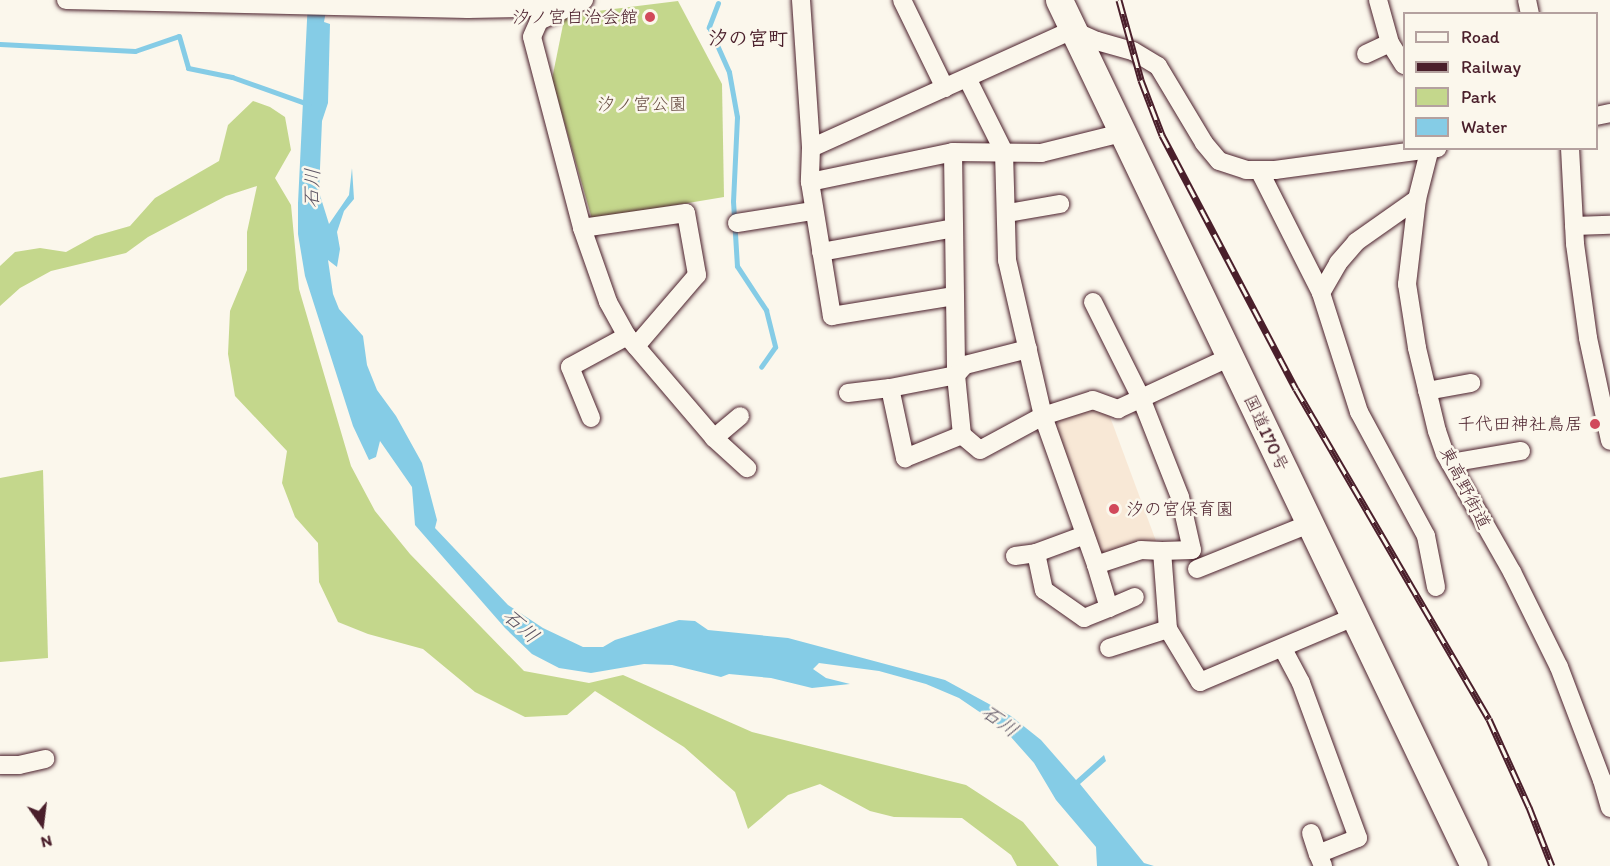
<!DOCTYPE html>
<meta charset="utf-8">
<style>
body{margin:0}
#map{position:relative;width:1610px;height:866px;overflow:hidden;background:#fbf7ec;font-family:Itim,"Klee One",sans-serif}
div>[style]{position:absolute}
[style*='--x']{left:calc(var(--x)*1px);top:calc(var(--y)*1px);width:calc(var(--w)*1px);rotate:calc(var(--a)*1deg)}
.built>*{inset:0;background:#f8e8d6}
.green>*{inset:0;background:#c4d78c}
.water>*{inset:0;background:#85cce6}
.stream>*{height:5px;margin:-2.5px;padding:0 2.5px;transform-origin:2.5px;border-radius:2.5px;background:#85cce6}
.roads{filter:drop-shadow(0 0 2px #4a1f2b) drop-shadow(0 0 2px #4a1f2b)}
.minor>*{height:18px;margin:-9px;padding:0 9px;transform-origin:9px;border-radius:9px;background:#fbf7ec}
.highway>*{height:27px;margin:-13.5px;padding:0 13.5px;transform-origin:13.5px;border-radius:13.5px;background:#fbf7ec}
.rail>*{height:7px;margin-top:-3.5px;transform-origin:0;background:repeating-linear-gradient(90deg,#fbf7ec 0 14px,#4a1f2b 0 28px);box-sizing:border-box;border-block:2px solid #4a1f2b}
.dots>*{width:16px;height:16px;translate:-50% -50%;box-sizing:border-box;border:3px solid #fbf7ec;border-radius:50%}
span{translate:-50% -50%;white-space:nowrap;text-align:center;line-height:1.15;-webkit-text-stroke:5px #fbf7ec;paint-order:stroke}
.poi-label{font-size:18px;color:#4a1f2b}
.right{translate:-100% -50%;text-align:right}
.left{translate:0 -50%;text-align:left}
.park-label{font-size:18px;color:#684d43}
.street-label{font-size:18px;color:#4a1f2b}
.neighbourhood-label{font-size:20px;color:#4a1f2b;font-weight:700}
.water-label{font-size:20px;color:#5c5363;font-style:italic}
.legend{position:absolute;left:1403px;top:12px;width:195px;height:138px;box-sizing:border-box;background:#fbf7ec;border:2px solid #b4a19f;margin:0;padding:8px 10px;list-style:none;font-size:18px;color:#4a1f2b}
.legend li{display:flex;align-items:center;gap:12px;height:30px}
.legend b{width:30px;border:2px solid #b4a19f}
.north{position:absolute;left:12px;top:794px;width:60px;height:60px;-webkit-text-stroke:4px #fbf7ec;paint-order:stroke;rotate:166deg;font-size:16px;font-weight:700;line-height:24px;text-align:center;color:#4a1f2b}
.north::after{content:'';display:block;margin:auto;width:21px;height:27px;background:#4a1f2b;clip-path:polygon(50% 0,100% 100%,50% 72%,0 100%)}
</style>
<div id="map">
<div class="built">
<i style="clip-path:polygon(1091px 408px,1109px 414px,1156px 541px,1114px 555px,1099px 552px,1055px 431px,1061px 417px)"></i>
</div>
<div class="green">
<i style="clip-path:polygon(678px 1px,722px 84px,724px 197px,592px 219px,552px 79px,565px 15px)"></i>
<i style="clip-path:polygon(253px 101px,270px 107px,285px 117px,291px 150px,275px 178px,291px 205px,299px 289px,351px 466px,375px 511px,410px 554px,524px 671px,589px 683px,623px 675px,752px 732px,966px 785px,1023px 822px,1059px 866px,1017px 866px,1011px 855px,962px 818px,894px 817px,870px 811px,820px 784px,788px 795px,748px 829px,735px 792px,684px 747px,595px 691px,567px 715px,525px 717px,475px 692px,423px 649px,368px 634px,338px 622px,319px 582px,318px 543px,295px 517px,282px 483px,287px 451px,235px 396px,228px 354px,230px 311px,247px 270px,247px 232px,257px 186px,226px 196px,148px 237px,126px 253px,51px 271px,20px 288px,0 306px,0 266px,15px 252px,40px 248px,66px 252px,95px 236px,130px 226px,155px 198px,219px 161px,228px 125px)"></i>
<i style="clip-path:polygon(43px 470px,48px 658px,0 662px,0 478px)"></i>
</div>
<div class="water">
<i style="clip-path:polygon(308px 0,328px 0,324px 22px,330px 24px,328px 103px,322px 121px,319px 192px,329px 224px,349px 195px,352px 168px,354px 199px,344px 211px,337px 232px,340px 249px,337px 267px,328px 260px,333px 294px,339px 309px,363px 336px,367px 365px,377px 390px,396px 416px,422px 463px,437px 520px,435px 528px,508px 605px,543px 628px,583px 647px,603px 647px,615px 640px,679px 620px,695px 621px,708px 630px,788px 638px,945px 680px,1011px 716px,1041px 740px,1076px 780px,1104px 755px,1106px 761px,1080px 784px,1144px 863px,1154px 866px,1097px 866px,1096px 847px,1056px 800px,1034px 763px,1003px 728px,959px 698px,926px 684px,879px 671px,819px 663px,813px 669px,826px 678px,850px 684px,812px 688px,771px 678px,729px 674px,721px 677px,672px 665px,644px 664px,591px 673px,559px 668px,532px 654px,505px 628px,415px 525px,412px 487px,380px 441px,376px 457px,369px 460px,353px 426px,305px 276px,298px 234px,298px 203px)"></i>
</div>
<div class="stream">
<i style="--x:718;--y:3;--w:26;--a:111"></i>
<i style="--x:709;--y:27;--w:49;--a:66"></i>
<i style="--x:729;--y:72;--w:46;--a:79.9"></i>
<i style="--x:737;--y:117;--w:84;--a:92.7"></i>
<i style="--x:733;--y:201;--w:65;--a:86.5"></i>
<i style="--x:737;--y:266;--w:53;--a:56.6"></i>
<i style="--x:766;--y:310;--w:38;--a:76"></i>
<i style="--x:775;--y:347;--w:24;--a:125"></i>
<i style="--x:0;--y:44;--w:135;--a:3"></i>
<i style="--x:135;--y:51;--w:46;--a:-18.8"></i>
<i style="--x:179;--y:36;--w:33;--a:74"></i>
<i style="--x:188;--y:68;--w:45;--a:11.6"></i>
<i style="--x:232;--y:77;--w:81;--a:19.6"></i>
</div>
<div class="roads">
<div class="minor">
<i style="--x:66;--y:0;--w:402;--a:1.3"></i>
<i style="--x:468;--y:9;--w:52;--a:-1.1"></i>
<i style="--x:520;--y:8;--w:47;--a:-7.3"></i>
<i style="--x:584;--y:0;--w:50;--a:155"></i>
<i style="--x:539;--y:21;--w:17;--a:114"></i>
<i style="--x:532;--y:37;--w:197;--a:75.3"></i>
<i style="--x:582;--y:228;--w:78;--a:70.6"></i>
<i style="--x:608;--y:302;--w:39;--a:61"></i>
<i style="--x:627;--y:336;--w:134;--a:49.5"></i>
<i style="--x:714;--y:438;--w:45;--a:42.3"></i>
<i style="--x:801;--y:0;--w:148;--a:86.1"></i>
<i style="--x:811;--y:148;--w:34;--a:92"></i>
<i style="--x:810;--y:182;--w:136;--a:80.7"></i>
<i style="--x:832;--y:316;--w:124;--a:-9.3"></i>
<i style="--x:902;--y:0;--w:98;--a:64"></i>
<i style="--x:1378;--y:0;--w:45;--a:74.4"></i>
<i style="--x:1390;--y:43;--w:26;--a:58"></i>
<i style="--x:1527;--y:0;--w:14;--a:78"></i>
<i style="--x:1366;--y:54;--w:26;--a:-25"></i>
<i style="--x:967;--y:78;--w:83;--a:63.4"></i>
<i style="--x:1004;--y:152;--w:108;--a:88.4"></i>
<i style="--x:1007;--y:260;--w:160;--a:77"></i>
<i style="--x:1043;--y:416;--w:158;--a:70.4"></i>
<i style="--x:1096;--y:565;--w:47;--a:-18.4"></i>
<i style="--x:1141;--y:550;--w:21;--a:3"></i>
<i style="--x:1162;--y:551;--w:78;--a:85.6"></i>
<i style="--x:1168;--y:629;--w:62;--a:58.9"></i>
<i style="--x:1200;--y:682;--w:167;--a:-22.9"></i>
<i style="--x:1596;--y:116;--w:14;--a:-12"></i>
<i style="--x:811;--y:148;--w:286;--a:-24.3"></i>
<i style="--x:1072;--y:30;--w:27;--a:24"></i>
<i style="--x:1097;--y:41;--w:37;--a:16"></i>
<i style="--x:1133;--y:51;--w:29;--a:31"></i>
<i style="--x:1158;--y:66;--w:90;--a:59.1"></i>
<i style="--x:1204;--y:143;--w:23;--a:50"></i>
<i style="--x:1219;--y:161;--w:28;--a:18"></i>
<i style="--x:1246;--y:170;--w:29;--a:0"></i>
<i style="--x:1275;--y:170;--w:164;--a:-7.7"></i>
<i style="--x:1430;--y:148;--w:53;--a:104.3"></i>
<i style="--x:1417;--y:199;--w:86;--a:96.7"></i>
<i style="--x:1407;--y:284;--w:65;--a:81.1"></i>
<i style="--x:1417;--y:348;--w:85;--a:76.5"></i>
<i style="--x:1437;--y:431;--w:24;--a:71"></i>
<i style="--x:1445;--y:454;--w:136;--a:60.4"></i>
<i style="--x:1512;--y:572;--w:106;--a:63.7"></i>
<i style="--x:1559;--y:667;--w:121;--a:69.2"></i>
<i style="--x:1602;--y:780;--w:29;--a:74"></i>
<i style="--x:1570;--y:148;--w:96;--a:87"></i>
<i style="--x:1575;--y:244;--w:95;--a:82.1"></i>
<i style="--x:1588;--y:338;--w:105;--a:77.9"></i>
<i style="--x:953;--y:152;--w:223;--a:89.2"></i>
<i style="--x:956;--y:375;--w:60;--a:84.3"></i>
<i style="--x:962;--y:435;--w:23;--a:40"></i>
<i style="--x:980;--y:450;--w:72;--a:-28.4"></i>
<i style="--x:1043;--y:416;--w:52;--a:-17.7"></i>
<i style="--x:1093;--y:400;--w:27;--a:20"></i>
<i style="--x:1118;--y:409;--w:123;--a:-24.9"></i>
<i style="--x:1259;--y:170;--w:138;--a:63.2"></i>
<i style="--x:1321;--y:293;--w:125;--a:72.3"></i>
<i style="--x:1359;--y:412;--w:141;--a:61.6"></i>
<i style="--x:1426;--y:536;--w:52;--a:78.9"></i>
<i style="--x:810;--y:182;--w:146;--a:-11.8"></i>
<i style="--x:953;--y:152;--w:88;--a:0.7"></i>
<i style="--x:1041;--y:153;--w:82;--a:-14"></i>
<i style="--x:1008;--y:213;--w:53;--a:-9.8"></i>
<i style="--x:737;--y:223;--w:77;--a:-9"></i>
<i style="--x:1574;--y:226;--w:36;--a:-2"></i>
<i style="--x:582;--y:228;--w:105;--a:-8.2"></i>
<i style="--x:686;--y:213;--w:63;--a:79.9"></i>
<i style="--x:697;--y:275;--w:94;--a:130.7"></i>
<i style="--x:821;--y:252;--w:135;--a:-10.2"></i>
<i style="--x:1321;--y:293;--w:34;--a:-60"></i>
<i style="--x:1338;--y:263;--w:28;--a:-49"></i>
<i style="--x:1356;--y:242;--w:75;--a:-35.2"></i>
<i style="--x:1093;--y:302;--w:107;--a:63.4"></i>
<i style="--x:1141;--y:398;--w:106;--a:68.5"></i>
<i style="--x:1180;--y:497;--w:54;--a:77.2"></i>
<i style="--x:1192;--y:550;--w:30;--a:178"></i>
<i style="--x:890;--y:388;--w:72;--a:77.9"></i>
<i style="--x:905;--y:458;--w:61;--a:-22"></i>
<i style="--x:1427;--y:391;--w:45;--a:-10.3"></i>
<i style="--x:848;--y:393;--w:42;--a:-6.8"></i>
<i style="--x:890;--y:388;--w:67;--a:-11.1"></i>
<i style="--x:956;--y:375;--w:13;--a:-48"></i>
<i style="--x:965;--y:365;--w:65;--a:-14.3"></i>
<i style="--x:591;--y:418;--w:55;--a:-112.4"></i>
<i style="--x:570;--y:367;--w:65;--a:-28.5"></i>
<i style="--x:714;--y:438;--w:34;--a:-40"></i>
<i style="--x:1450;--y:463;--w:72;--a:-9.6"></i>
<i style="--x:1036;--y:553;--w:52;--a:-20.2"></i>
<i style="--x:1015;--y:556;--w:21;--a:-8"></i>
<i style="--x:1036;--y:553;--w:38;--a:78"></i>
<i style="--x:1044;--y:590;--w:49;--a:35"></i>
<i style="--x:1084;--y:618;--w:27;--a:-22"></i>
<i style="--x:1096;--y:565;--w:45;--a:73.2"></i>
<i style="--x:1109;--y:608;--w:28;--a:-23"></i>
<i style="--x:1197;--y:569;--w:121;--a:-21.9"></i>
<i style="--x:1109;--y:648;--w:62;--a:-17.9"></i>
<i style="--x:1283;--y:649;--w:38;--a:62"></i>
<i style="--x:1301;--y:683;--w:165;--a:69.8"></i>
<i style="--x:1358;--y:838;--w:43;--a:158.2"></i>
<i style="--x:1318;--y:854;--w:13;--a:67"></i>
<i style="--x:0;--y:765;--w:19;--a:0"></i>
<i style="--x:19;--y:765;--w:27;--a:-13"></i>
<i style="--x:1311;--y:833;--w:22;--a:72"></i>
</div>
<div class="highway">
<i style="--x:1059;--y:0;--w:960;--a:64.4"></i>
</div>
</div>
<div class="rail">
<i style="--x:1119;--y:0;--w:83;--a:74.6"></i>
<i style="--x:1141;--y:80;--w:59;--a:69.1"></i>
<i style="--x:1162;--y:135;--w:287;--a:62.2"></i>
<i style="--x:1296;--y:389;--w:382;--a:59.7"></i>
<i style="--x:1489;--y:719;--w:97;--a:65.6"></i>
<i style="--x:1529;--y:807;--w:63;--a:68.7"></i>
</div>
<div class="dots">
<i style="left:650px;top:17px;background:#d1495b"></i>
<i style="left:1595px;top:424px;background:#d1495b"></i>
<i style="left:1114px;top:509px;background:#d1495b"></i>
</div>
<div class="poi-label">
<span class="right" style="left:638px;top:17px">汐ノ宮自治会館</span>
<span class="right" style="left:1583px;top:424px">千代田神社鳥居</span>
<span class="left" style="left:1126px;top:509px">汐の宮保育園</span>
</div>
<div class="park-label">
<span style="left:642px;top:104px">汐ノ宮公園</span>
</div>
<div class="street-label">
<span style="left:1266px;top:433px;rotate:65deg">国道170号</span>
<span style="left:1465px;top:488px;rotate:63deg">東高野街道</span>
</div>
<div class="neighbourhood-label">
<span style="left:748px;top:38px">汐の宮町</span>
</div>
<div class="water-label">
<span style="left:312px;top:188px;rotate:-88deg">石川</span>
<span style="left:521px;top:626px;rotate:42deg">石川</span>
<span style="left:1000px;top:721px;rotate:36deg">石川</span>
</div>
<ul class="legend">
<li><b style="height:8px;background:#fbf7ec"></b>Road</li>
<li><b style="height:8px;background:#4a1f2b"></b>Railway</li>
<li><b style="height:16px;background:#c4d78c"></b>Park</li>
<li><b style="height:16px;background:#85cce6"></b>Water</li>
</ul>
<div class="north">N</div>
</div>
